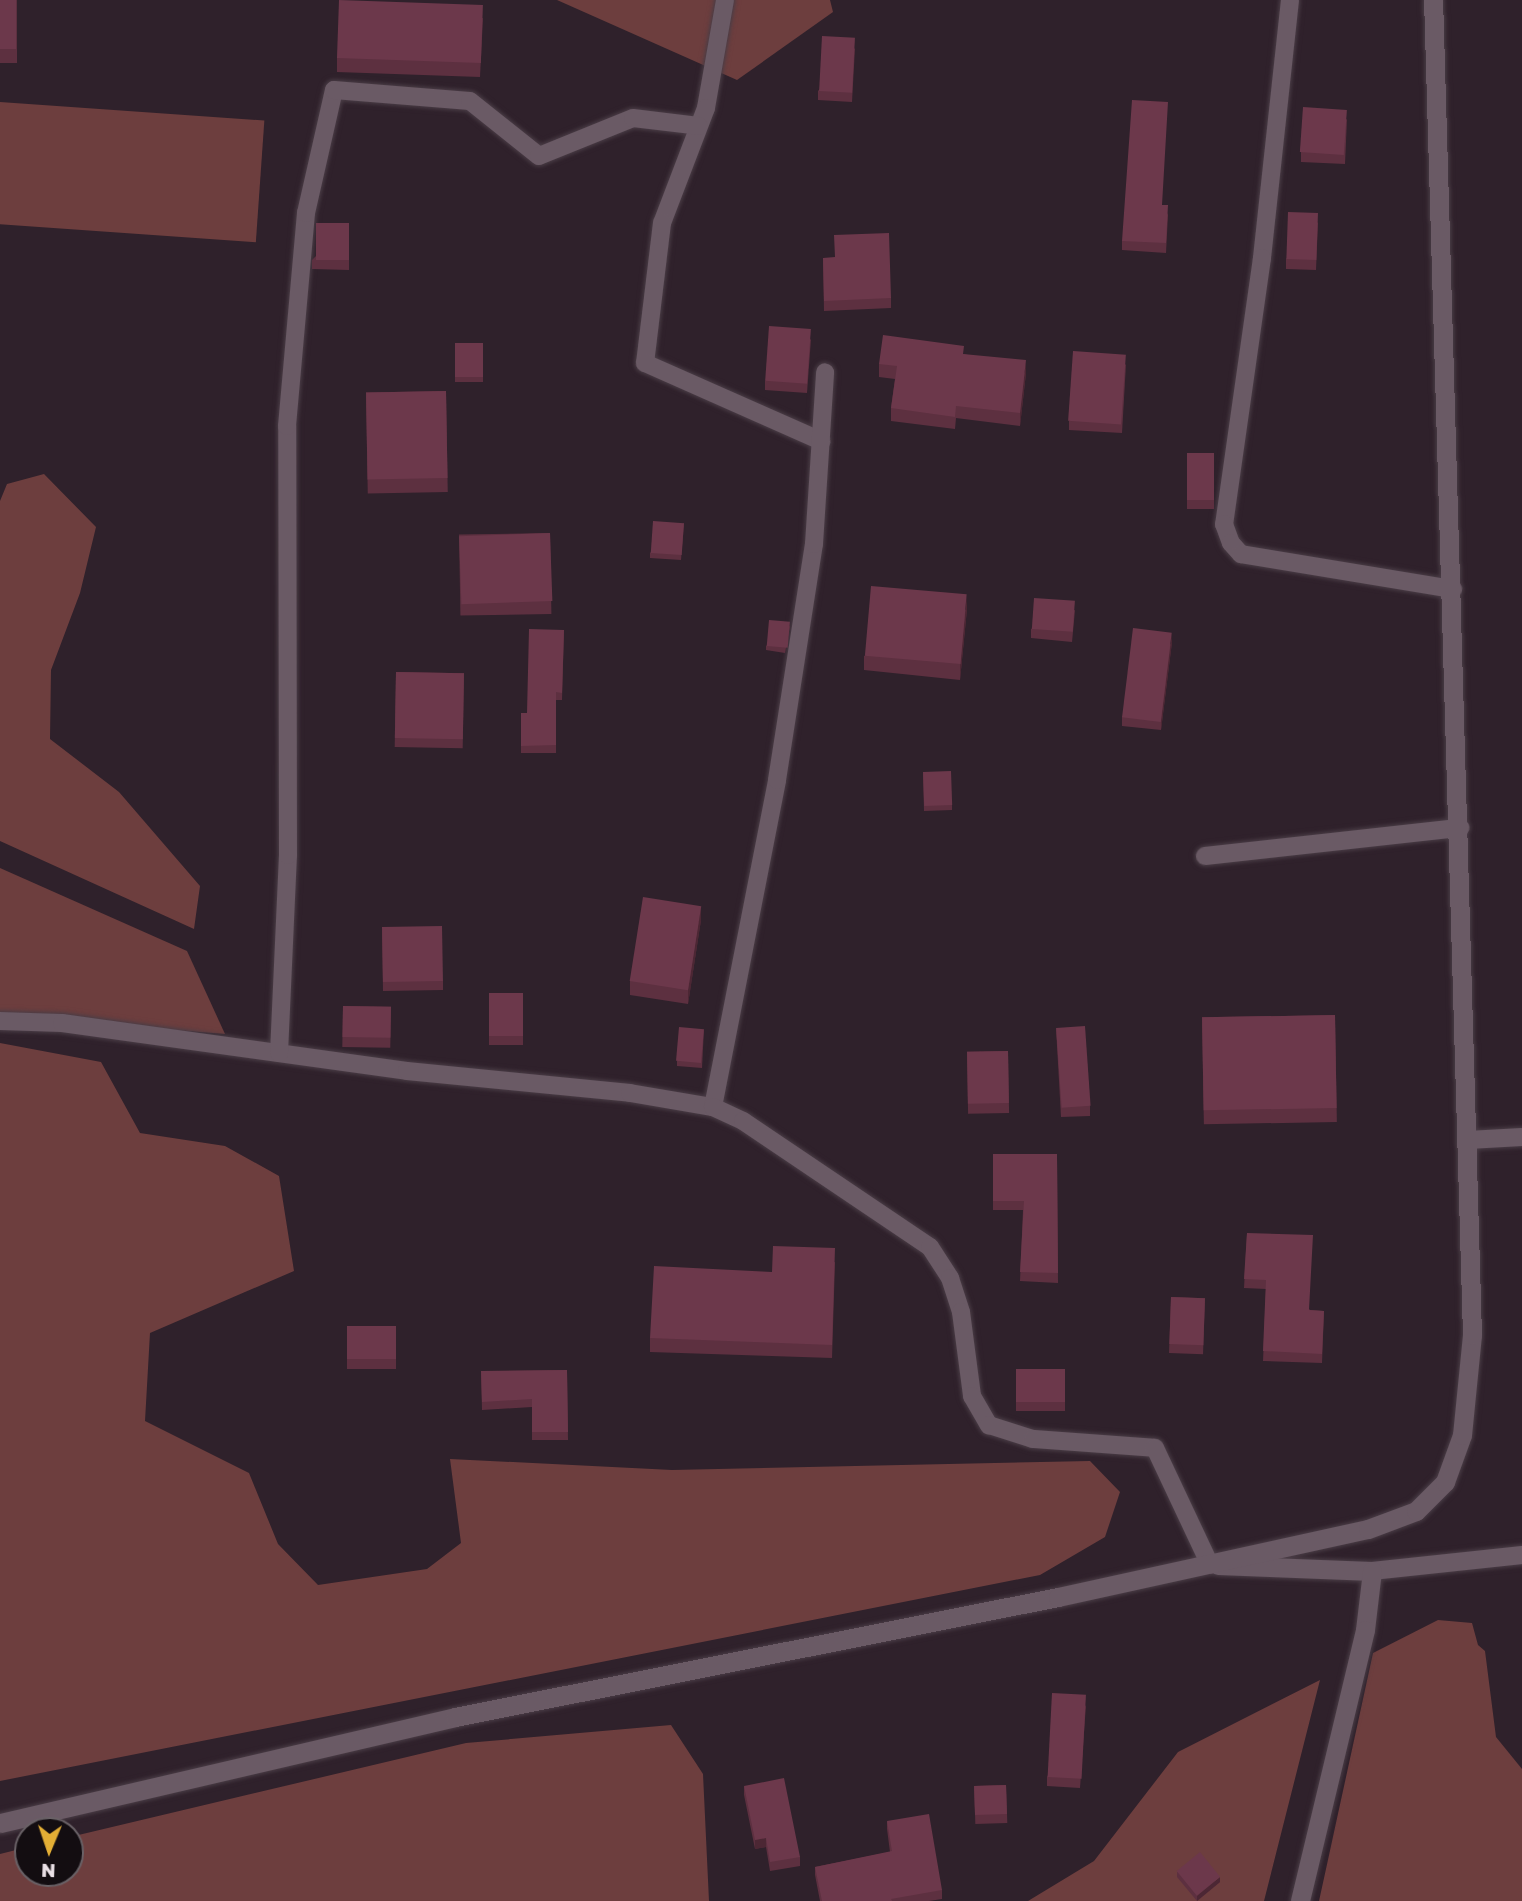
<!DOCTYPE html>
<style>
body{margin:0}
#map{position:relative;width:1522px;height:1901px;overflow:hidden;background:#2f212b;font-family:"Golos Text",sans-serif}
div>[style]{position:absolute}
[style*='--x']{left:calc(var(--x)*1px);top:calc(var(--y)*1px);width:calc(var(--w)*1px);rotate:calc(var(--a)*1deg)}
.green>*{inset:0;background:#6d3e3e;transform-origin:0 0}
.roads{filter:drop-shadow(0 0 2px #4a3d46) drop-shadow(0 0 2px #4a3d46)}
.service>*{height:18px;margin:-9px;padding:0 9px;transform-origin:9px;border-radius:9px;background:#6a5a65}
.minor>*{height:19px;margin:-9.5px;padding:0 9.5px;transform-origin:9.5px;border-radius:9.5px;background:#6a5a65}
.tertiary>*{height:19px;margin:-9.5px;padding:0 9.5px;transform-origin:9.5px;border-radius:9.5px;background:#6a5a65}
.wall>*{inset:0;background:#5d3040;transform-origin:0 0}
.shaded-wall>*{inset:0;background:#4c2734}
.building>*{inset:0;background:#6c384b;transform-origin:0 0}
span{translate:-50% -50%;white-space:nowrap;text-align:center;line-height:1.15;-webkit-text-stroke:7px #130d11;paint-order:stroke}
.north{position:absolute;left:14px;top:1817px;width:70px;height:70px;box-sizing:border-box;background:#130d11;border:2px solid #696166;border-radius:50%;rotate:182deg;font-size:19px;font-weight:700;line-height:28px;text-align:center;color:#eae0e6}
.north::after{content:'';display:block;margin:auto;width:24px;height:32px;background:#e3ae35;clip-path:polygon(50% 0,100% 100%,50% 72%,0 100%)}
</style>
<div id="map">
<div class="green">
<i style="clip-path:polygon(557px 0,830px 0,833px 12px,737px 80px)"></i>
<i style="left:0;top:102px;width:265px;height:122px;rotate:4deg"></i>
<i style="clip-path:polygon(44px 474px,96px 527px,80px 593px,51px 670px,50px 739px,119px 792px,200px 886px,194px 929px,0 841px,0 501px,7px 484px)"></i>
<i style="clip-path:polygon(0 868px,187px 951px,225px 1034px,0 1016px)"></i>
<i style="clip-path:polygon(0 1043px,101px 1062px,140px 1133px,225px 1146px,279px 1176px,294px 1271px,150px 1333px,145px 1421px,249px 1473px,278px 1544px,318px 1585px,427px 1569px,461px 1543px,450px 1459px,672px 1470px,1090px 1461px,1120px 1492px,1105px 1537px,1040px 1575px,0 1781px)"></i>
<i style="clip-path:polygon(1438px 1620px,1472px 1623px,1478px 1645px,1485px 1651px,1496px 1737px,1522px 1769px,1522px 1901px,1319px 1901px,1373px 1653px)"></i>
<i style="clip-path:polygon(1320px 1680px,1264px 1901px,1028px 1901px,1094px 1861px,1178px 1752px)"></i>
<i style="clip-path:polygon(671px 1725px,703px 1774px,709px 1901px,0 1901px,0 1854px,28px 1847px,28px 1873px,70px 1873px,70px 1837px,466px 1743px)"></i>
</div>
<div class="roads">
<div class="service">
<i style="--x:725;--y:0;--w:110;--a:100"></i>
<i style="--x:706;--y:108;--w:123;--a:110.9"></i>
<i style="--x:662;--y:223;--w:141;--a:96.9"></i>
<i style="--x:645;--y:363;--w:193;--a:23.9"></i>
<i style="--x:1290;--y:0;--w:260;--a:96.2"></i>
<i style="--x:1262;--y:258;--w:269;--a:98.1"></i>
<i style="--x:1224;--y:524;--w:20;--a:70"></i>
<i style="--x:1231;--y:543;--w:15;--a:48"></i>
<i style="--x:1241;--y:554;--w:215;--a:9.4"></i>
<i style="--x:1205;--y:856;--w:257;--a:-6.3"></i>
<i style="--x:0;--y:1021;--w:62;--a:1.8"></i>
<i style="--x:62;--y:1023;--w:348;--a:7.9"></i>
<i style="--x:407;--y:1071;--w:224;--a:5.6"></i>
<i style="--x:630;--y:1093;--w:84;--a:9.6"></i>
<i style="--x:713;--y:1107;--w:333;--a:-78.9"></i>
<i style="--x:777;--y:780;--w:239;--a:-81.1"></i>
<i style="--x:814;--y:544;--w:172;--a:-86.3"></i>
<i style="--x:279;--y:1053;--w:198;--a:-87.4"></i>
<i style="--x:288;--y:855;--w:429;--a:-90.1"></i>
<i style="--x:287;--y:426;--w:214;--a:-84.9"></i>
<i style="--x:306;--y:213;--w:126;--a:-77.2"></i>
<i style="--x:334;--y:90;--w:136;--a:4.6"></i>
<i style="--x:470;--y:101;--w:88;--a:38.6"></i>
<i style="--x:539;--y:156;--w:101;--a:-22"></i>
<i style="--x:633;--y:118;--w:66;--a:6.9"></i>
<i style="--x:713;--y:1107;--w:33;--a:25"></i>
<i style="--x:743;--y:1121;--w:225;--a:34"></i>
<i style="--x:930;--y:1247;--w:37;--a:57"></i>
<i style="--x:950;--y:1278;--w:36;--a:72"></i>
<i style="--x:961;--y:1312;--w:85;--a:82.5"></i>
<i style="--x:972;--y:1396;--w:34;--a:60"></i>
<i style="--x:989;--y:1425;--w:46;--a:17.7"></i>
<i style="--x:1033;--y:1439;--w:122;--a:4.2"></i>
<i style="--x:1155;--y:1448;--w:129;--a:64.8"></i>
<i style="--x:1468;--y:1140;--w:54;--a:-3.2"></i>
<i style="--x:1372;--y:1571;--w:151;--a:-6.1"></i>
</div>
<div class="minor">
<i style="--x:1218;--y:1565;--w:154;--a:2.2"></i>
<i style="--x:1372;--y:1571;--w:59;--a:96.8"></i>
<i style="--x:1365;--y:1630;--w:279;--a:103.5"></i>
</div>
<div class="tertiary">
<i style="--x:0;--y:1823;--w:467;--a:-13.1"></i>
<i style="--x:455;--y:1717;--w:615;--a:-11.26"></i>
<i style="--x:1058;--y:1597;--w:317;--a:-12.4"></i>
<i style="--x:1368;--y:1529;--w:51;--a:-20.6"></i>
<i style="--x:1416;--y:1511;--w:41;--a:-45"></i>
<i style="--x:1445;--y:1482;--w:50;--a:-70.1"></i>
<i style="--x:1462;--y:1435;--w:100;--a:-84.3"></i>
<i style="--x:1472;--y:1335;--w:1336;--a:-91.67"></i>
</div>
</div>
<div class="wall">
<i style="left:0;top:0;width:17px;height:63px"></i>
<i style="clip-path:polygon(483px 18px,480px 77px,337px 72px,337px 58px)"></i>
<i style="clip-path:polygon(855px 48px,852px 102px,818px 100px,818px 91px)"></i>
<i style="clip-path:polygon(1347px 119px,1345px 164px,1301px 162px,1301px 152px)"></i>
<i style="clip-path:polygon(1163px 205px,1168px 215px,1166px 253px,1122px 250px,1122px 241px)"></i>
<i style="clip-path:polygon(1318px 222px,1316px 270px,1286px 269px,1286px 259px)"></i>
<i style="clip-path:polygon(349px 223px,349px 270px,312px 269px,312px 260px)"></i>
<i style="clip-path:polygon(823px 258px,891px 298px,891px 308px,824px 311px)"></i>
<i style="clip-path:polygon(811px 339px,807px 393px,765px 390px,765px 381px)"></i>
<i style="left:455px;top:343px;width:28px;height:39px"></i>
<i style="clip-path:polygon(964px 354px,1026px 373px,1020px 426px,956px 418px,955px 429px,891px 421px,891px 408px,895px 379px,879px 377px,879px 364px)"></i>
<i style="clip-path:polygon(1126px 364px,1122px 433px,1069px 430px,1069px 421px)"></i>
<i style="left:446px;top:391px;width:101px;height:80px;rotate:89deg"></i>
<i style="left:1187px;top:453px;width:27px;height:56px"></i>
<i style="clip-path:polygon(684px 523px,681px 560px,650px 558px,650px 553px)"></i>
<i style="left:550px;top:533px;width:81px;height:91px;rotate:89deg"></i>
<i style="clip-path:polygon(967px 609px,960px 680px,864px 670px,864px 656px)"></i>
<i style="clip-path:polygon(1075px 610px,1072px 642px,1031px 638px,1031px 629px)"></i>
<i style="clip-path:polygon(790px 626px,785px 653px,766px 650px,766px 646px)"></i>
<i style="clip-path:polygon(564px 630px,562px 700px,556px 700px,556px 753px,521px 753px,521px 713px,527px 713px)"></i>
<i style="clip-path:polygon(1172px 642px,1161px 730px,1122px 726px,1122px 717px)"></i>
<i style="left:396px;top:672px;width:68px;height:75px;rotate:1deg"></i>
<i style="clip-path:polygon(923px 772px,952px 805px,952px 810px,924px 811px)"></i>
<i style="clip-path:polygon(701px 920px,688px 1004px,630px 995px,630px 981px)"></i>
<i style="clip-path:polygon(382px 928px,443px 981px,443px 990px,383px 991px)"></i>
<i style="left:489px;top:993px;width:34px;height:52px"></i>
<i style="left:343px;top:1006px;width:48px;height:41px;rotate:1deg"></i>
<i style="left:1335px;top:1015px;width:107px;height:133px;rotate:89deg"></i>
<i style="clip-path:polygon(1056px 1028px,1090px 1106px,1090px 1116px,1061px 1117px)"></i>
<i style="clip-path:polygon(704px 1029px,702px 1068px,677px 1066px,677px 1061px)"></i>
<i style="left:1008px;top:1051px;width:62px;height:41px;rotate:89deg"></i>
<i style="clip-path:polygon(993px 1154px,1057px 1154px,1058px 1283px,1020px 1281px,1023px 1210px,993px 1210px)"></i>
<i style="clip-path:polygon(1247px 1233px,1310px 1310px,1324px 1311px,1322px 1363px,1263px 1361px,1266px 1289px,1244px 1288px)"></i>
<i style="clip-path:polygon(835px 1262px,832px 1358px,650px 1352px,650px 1338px,772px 1272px)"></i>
<i style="left:1171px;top:1297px;width:34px;height:56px;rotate:2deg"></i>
<i style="left:396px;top:1326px;width:43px;height:49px;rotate:90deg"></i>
<i style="left:1016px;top:1369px;width:49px;height:42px"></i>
<i style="clip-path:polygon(567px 1370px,568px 1440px,532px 1440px,532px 1407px,482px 1410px,481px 1371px)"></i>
<i style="clip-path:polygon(1086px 1705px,1080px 1788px,1047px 1786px,1047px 1777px)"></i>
<i style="left:1006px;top:1785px;width:38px;height:32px;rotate:88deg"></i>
<i style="clip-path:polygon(744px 1786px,800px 1857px,800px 1866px,770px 1871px,766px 1847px,755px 1849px,744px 1795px)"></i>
<i style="clip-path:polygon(887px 1821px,942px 1890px,942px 1899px,929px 1901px,820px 1901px,815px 1875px,815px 1867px,890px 1852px,887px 1829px)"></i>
<i style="clip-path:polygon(1177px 1872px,1220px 1882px,1197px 1901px,1177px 1877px)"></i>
</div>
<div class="shaded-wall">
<i style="clip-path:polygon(1026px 360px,1026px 373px,1020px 426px,1020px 413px)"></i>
<i style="clip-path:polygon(967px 595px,967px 609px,960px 680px,960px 666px)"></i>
<i style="clip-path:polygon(1172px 633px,1172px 642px,1161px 730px,1161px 721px)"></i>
<i style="clip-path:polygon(701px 906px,701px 920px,688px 1004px,688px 990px)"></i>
<i style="clip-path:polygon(766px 1838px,766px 1847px,755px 1849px,755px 1840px)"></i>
<i style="clip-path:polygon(1220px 1877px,1220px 1882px,1197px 1901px,1197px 1896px)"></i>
</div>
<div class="building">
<i style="left:0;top:0;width:16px;height:49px"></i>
<i style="left:339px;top:0;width:144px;height:58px;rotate:2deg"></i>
<i style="left:822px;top:36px;width:33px;height:55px;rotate:3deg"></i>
<i style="clip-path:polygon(1132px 100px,1168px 102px,1162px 205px,1168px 205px,1166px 243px,1122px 241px)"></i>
<i style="left:1303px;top:107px;width:44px;height:45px;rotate:4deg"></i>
<i style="left:1288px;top:212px;width:30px;height:47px;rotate:2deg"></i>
<i style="left:316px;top:223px;width:33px;height:37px"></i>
<i style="clip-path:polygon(889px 233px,891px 298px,824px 301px,823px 258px,835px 257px,834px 235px)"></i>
<i style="left:769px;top:326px;width:42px;height:55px;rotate:4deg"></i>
<i style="clip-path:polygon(883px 335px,964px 346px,963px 354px,1026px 360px,1020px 413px,956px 406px,955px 417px,891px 408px,897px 366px,879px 364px)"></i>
<i style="left:455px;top:343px;width:28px;height:34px"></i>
<i style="left:1073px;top:351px;width:53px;height:70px;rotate:4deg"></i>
<i style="left:446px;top:391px;width:87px;height:80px;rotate:89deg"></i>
<i style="left:1187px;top:453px;width:27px;height:47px"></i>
<i style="left:653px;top:521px;width:31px;height:32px;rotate:4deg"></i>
<i style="left:550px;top:533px;width:68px;height:91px;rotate:88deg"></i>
<i style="left:871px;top:586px;width:96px;height:70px;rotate:5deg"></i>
<i style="left:1034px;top:598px;width:41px;height:31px;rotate:4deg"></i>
<i style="left:769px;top:620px;width:21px;height:26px;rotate:5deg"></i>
<i style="left:1133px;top:628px;width:39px;height:90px;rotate:7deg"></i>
<i style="clip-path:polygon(529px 629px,564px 630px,562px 693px,556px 692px,556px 745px,521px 746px,521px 713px,527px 713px)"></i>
<i style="left:396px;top:672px;width:68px;height:66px;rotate:1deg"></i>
<i style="left:951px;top:771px;width:34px;height:28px;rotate:88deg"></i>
<i style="left:643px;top:897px;width:59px;height:85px;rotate:9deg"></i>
<i style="left:442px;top:926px;width:55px;height:60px;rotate:89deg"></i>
<i style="left:489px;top:993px;width:34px;height:43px"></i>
<i style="left:343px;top:1006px;width:48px;height:31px;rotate:1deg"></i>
<i style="left:1335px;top:1015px;width:93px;height:133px;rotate:89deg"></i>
<i style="left:1085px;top:1026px;width:80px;height:29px;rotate:86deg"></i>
<i style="left:679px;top:1027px;width:25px;height:34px;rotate:5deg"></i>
<i style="left:1008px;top:1051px;width:52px;height:41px;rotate:89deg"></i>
<i style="clip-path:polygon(993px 1154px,1057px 1154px,1058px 1273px,1020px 1272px,1024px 1201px,993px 1201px)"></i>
<i style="clip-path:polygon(1247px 1233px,1313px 1235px,1309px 1310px,1324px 1311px,1322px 1354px,1263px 1351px,1266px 1280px,1244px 1279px)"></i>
<i style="clip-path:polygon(773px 1246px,835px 1248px,832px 1345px,650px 1338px,654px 1266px,772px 1272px)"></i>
<i style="left:1171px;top:1297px;width:34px;height:47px;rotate:2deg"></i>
<i style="left:396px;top:1326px;width:33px;height:49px;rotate:90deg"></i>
<i style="left:1016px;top:1369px;width:49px;height:33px"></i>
<i style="clip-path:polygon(567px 1370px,568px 1432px,532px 1432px,532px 1399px,482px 1402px,481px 1371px)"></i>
<i style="left:1052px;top:1693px;width:34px;height:84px;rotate:3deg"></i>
<i style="clip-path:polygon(784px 1778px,800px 1857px,770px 1862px,766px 1838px,755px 1840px,744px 1786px)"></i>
<i style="left:1006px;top:1785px;width:29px;height:32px;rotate:88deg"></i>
<i style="clip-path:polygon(929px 1814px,942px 1890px,891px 1899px,892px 1901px,822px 1901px,815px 1867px,892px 1851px,887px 1821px)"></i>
<i style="left:1200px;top:1852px;width:32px;height:30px;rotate:51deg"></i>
</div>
<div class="north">N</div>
</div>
